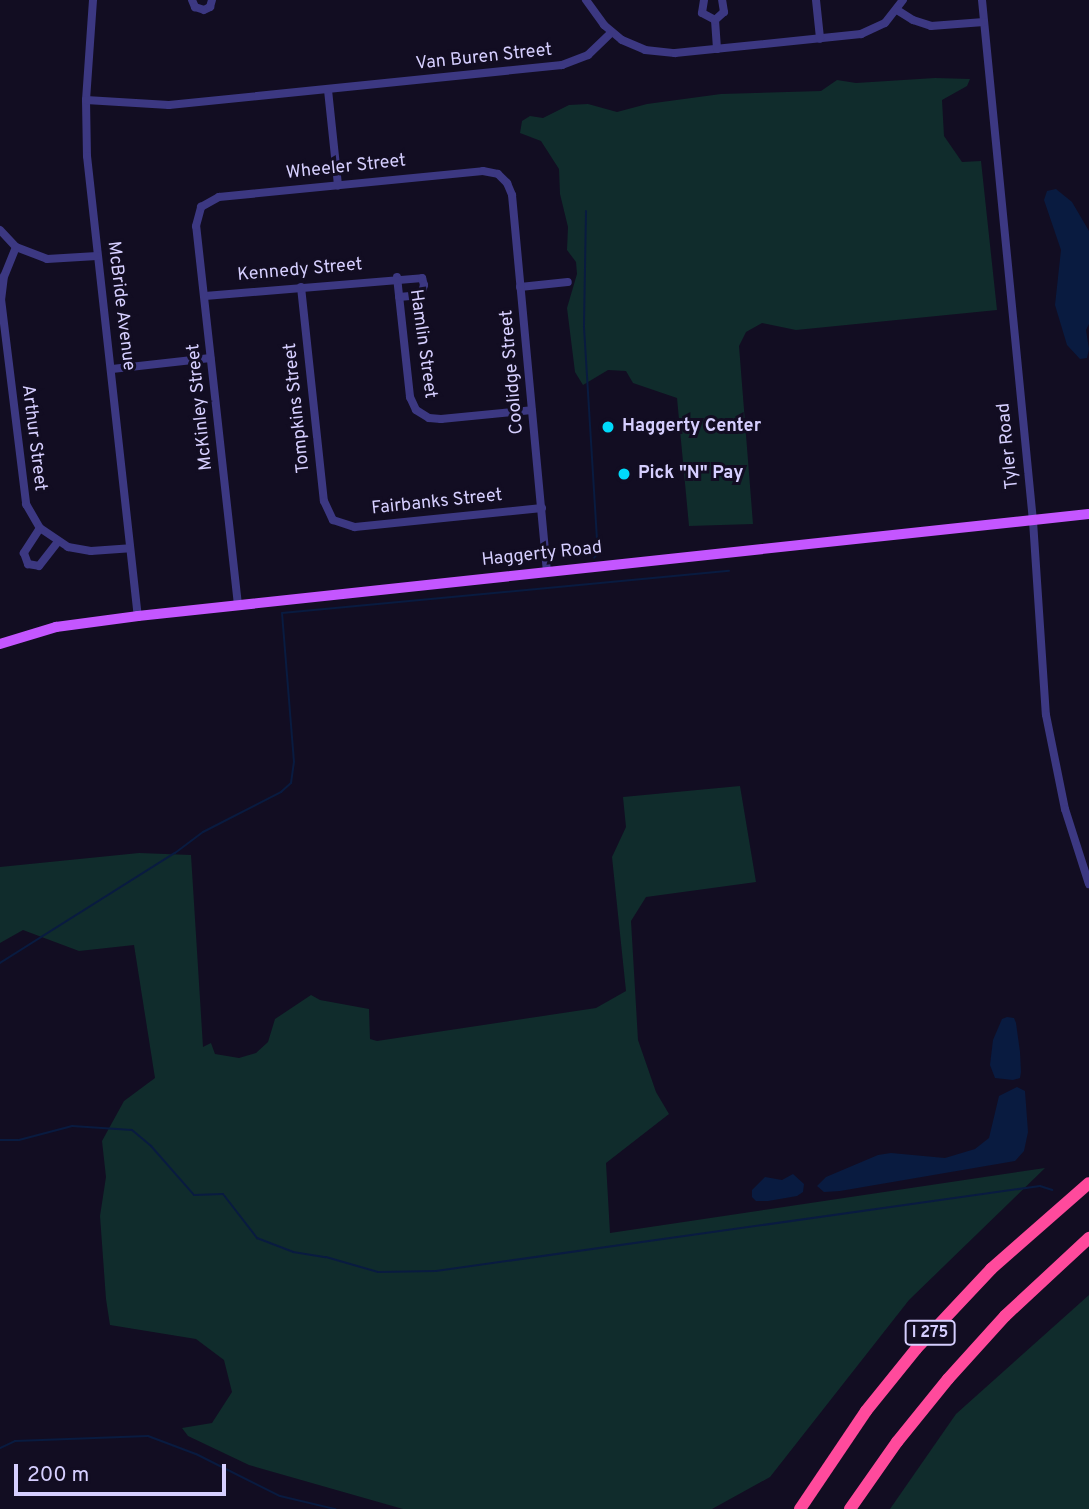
<!DOCTYPE html>
<style>
body{margin:0}
#map{position:relative;width:1089px;height:1509px;overflow:hidden;background:#120d22;font-family:Overpass,sans-serif}
div>[style]{position:absolute}
[style*='--x']{left:calc(var(--x)*1px);top:calc(var(--y)*1px);width:calc(var(--w)*1px);rotate:calc(var(--a)*1deg)}
.green>*{inset:0;background:#102c2c}
.water>*{inset:0;background:#091b40}
.stream>*{height:2px;margin:-1px;padding:0 1px;transform-origin:1px;border-radius:1px;background:#091b40}
.minor>*{height:8px;margin:-4px;padding:0 4px;transform-origin:4px;border-radius:4px;background:#3c3882}
.major>*{height:10px;margin:-5px;padding:0 5px;transform-origin:5px;border-radius:5px;background:#c456ff}
.highway>*{height:12px;margin:-6px;padding:0 6px;transform-origin:6px;border-radius:6px;background:#ff4a9c}
.dots>*{width:19px;height:19px;translate:-50% -50%;box-sizing:border-box;border:4px solid #120d22;border-radius:50%}
span{translate:-50% -50%;white-space:nowrap;text-align:center;line-height:1.15;-webkit-text-stroke:6px #120d22;paint-order:stroke}
.shield-label span{padding:2px 5px;background:#120d22;border:2px solid;border-radius:5px;-webkit-text-stroke-width:0}
.shield-label{font-size:16px;color:#d6cfff;font-weight:700}
.street-label{font-size:18px;color:#d6cfff}
.poi-label{font-size:18px;color:#d6cfff;font-weight:700}
.left{translate:0 -50%;text-align:left}
.scale{position:absolute;left:14px;top:1464px;width:212px;height:32px;box-sizing:border-box;border:4px solid #d6cfff;border-top:0;padding-left:9px;font-size:21px;line-height:24px;white-space:nowrap;color:#d6cfff;-webkit-text-stroke:5px #120d22;paint-order:stroke}
</style>
<div id="map">
<div class="green">
<i style="clip-path:polygon(935px 78px,970px 79px,967px 86px,942px 100px,944px 136px,962px 162px,981px 161px,997px 310px,796px 330px,762px 323px,746px 332px,739px 346px,753px 524px,689px 526px,677px 398px,633px 383px,626px 371px,608px 370px,583px 385px,575px 372px,567px 308px,577px 274px,576px 262px,567px 250px,568px 227px,560px 194px,559px 169px,541px 141px,520px 133px,522px 121px,530px 116px,543px 118px,569px 105px,588px 104px,617px 112px,647px 104px,721px 94px,821px 91px,837px 80px,856px 83px)"></i>
<i style="clip-path:polygon(740px 786px,756px 882px,646px 897px,631px 921px,638px 1040px,656px 1092px,669px 1114px,606px 1163px,610px 1233px,1045px 1168px,909px 1300px,770px 1477px,712px 1509px,403px 1509px,249px 1465px,188px 1436px,182px 1428px,212px 1423px,232px 1392px,224px 1360px,196px 1339px,110px 1325px,106px 1299px,100px 1216px,106px 1177px,102px 1141px,124px 1101px,155px 1078px,134px 945px,79px 951px,23px 930px,0 943px,0 867px,139px 853px,191px 855px,203px 1047px,211px 1043px,215px 1054px,239px 1058px,256px 1053px,268px 1042px,275px 1019px,311px 995px,320px 1000px,369px 1009px,370px 1039px,377px 1041px,596px 1008px,626px 991px,612px 857px,626px 827px,623px 797px)"></i>
<i style="clip-path:polygon(1089px 1295px,1089px 1509px,890px 1509px,956px 1414px)"></i>
</div>
<div class="water">
<i style="clip-path:polygon(1056px 189px,1072px 202px,1089px 231px,1089px 324px,1086px 330px,1089px 349px,1087px 358px,1080px 359px,1067px 345px,1055px 305px,1061px 250px,1044px 200px,1047px 191px)"></i>
<i style="clip-path:polygon(1007px 1017px,1014px 1018px,1016px 1023px,1020px 1052px,1021px 1072px,1020px 1078px,1013px 1080px,995px 1078px,990px 1065px,993px 1040px,1002px 1019px)"></i>
<i style="clip-path:polygon(1017px 1087px,1025px 1091px,1028px 1132px,1024px 1151px,1015px 1161px,840px 1191px,824px 1192px,817px 1186px,826px 1177px,878px 1155px,891px 1153px,945px 1158px,975px 1149px,989px 1138px,999px 1096px)"></i>
<i style="clip-path:polygon(793px 1174px,804px 1184px,803px 1192px,797px 1196px,768px 1201px,756px 1201px,752px 1197px,752px 1190px,765px 1177px,782px 1180px)"></i>
</div>
<div class="stream">
<i style="--x:586;--y:211;--w:116;--a:91"></i>
<i style="--x:584;--y:327;--w:226;--a:86.5"></i>
<i style="--x:598;--y:553;--w:6;--a:129"></i>
<i style="--x:0;--y:963;--w:207;--a:-32.2"></i>
<i style="--x:175;--y:853;--w:35;--a:-37"></i>
<i style="--x:203;--y:832;--w:88;--a:-27.1"></i>
<i style="--x:281;--y:792;--w:13;--a:-42"></i>
<i style="--x:291;--y:783;--w:21;--a:-82"></i>
<i style="--x:294;--y:762;--w:149;--a:-94.6"></i>
<i style="--x:282;--y:613;--w:449;--a:-5.4"></i>
<i style="--x:0;--y:1140;--w:19;--a:0"></i>
<i style="--x:19;--y:1140;--w:55;--a:-14.8"></i>
<i style="--x:72;--y:1126;--w:60;--a:3.8"></i>
<i style="--x:132;--y:1130;--w:25;--a:40"></i>
<i style="--x:151;--y:1146;--w:65;--a:48.7"></i>
<i style="--x:194;--y:1195;--w:29;--a:-2"></i>
<i style="--x:223;--y:1194;--w:56;--a:52.3"></i>
<i style="--x:257;--y:1238;--w:39;--a:21"></i>
<i style="--x:293;--y:1252;--w:33;--a:9"></i>
<i style="--x:326;--y:1257;--w:54;--a:16.1"></i>
<i style="--x:378;--y:1272;--w:58;--a:-1"></i>
<i style="--x:436;--y:1271;--w:610;--a:-8.01"></i>
<i style="--x:1040;--y:1186;--w:13;--a:18"></i>
<i style="--x:0;--y:1448;--w:17;--a:-25"></i>
<i style="--x:15;--y:1441;--w:133;--a:-2.2"></i>
<i style="--x:148;--y:1436;--w:51;--a:20.6"></i>
<i style="--x:196;--y:1454;--w:94;--a:26.6"></i>
<i style="--x:280;--y:1496;--w:57;--a:13.3"></i>
</div>
<div class="minor">
<i style="--x:93;--y:0;--w:100;--a:94"></i>
<i style="--x:86;--y:100;--w:56;--a:89"></i>
<i style="--x:87;--y:156;--w:463;--a:83.7"></i>
<i style="--x:192;--y:0;--w:8;--a:67"></i>
<i style="--x:195;--y:7;--w:9;--a:18"></i>
<i style="--x:204;--y:10;--w:7;--a:-27"></i>
<i style="--x:210;--y:7;--w:7;--a:-74"></i>
<i style="--x:586;--y:0;--w:31;--a:54"></i>
<i style="--x:604;--y:25;--w:23;--a:40"></i>
<i style="--x:622;--y:40;--w:25;--a:23"></i>
<i style="--x:645;--y:50;--w:30;--a:6"></i>
<i style="--x:675;--y:53;--w:187;--a:-5.8"></i>
<i style="--x:861;--y:34;--w:26;--a:-25"></i>
<i style="--x:885;--y:23;--w:29;--a:-52"></i>
<i style="--x:704;--y:0;--w:13;--a:99"></i>
<i style="--x:702;--y:13;--w:15;--a:28"></i>
<i style="--x:816;--y:0;--w:39;--a:84"></i>
<i style="--x:982;--y:0;--w:523;--a:84.41"></i>
<i style="--x:1033;--y:521;--w:194;--a:86.2"></i>
<i style="--x:1046;--y:715;--w:96;--a:78.6"></i>
<i style="--x:1065;--y:809;--w:79;--a:72.3"></i>
<i style="--x:897;--y:10;--w:19;--a:32"></i>
<i style="--x:913;--y:20;--w:19;--a:18"></i>
<i style="--x:931;--y:26;--w:53;--a:-4.3"></i>
<i style="--x:715;--y:20;--w:29;--a:86"></i>
<i style="--x:715;--y:20;--w:12;--a:-42"></i>
<i style="--x:724;--y:12;--w:12;--a:-99"></i>
<i style="--x:328;--y:90;--w:96;--a:84"></i>
<i style="--x:86;--y:100;--w:83;--a:3.4"></i>
<i style="--x:169;--y:105;--w:395;--a:-5.8"></i>
<i style="--x:562;--y:65;--w:28;--a:-21"></i>
<i style="--x:588;--y:55;--w:33;--a:-44"></i>
<i style="--x:0;--y:230;--w:23;--a:47"></i>
<i style="--x:16;--y:247;--w:31;--a:112"></i>
<i style="--x:4;--y:276;--w:23;--a:97"></i>
<i style="--x:1;--y:299;--w:207;--a:83"></i>
<i style="--x:26;--y:504;--w:28;--a:60"></i>
<i style="--x:40;--y:528;--w:34;--a:34"></i>
<i style="--x:68;--y:547;--w:23;--a:10"></i>
<i style="--x:91;--y:551;--w:39;--a:-4"></i>
<i style="--x:16;--y:247;--w:33;--a:21"></i>
<i style="--x:47;--y:259;--w:50;--a:-3.4"></i>
<i style="--x:397;--y:277;--w:121;--a:83.8"></i>
<i style="--x:410;--y:397;--w:14;--a:65"></i>
<i style="--x:416;--y:410;--w:15;--a:32"></i>
<i style="--x:429;--y:418;--w:12;--a:5"></i>
<i style="--x:441;--y:419;--w:91;--a:-5.6"></i>
<i style="--x:301;--y:287;--w:215;--a:83.9"></i>
<i style="--x:324;--y:501;--w:21;--a:65"></i>
<i style="--x:333;--y:520;--w:23;--a:18"></i>
<i style="--x:355;--y:527;--w:188;--a:-5.8"></i>
<i style="--x:520;--y:287;--w:48;--a:-5.9"></i>
<i style="--x:205;--y:296;--w:218;--a:-4.7"></i>
<i style="--x:422;--y:278;--w:7;--a:74"></i>
<i style="--x:424;--y:285;--w:10;--a:107"></i>
<i style="--x:421;--y:295;--w:22;--a:175"></i>
<i style="--x:112;--y:369;--w:99;--a:-6.4"></i>
<i style="--x:40;--y:528;--w:30;--a:123"></i>
<i style="--x:24;--y:553;--w:12;--a:70"></i>
<i style="--x:28;--y:564;--w:11;--a:10"></i>
<i style="--x:39;--y:566;--w:31;--a:-52"></i>
<i style="--x:238;--y:605;--w:381;--a:-96.3"></i>
<i style="--x:196;--y:226;--w:20;--a:-75"></i>
<i style="--x:201;--y:207;--w:21;--a:-29"></i>
<i style="--x:219;--y:197;--w:265;--a:-5.6"></i>
<i style="--x:483;--y:171;--w:15;--a:11"></i>
<i style="--x:498;--y:174;--w:13;--a:45"></i>
<i style="--x:507;--y:183;--w:13;--a:67"></i>
<i style="--x:512;--y:195;--w:379;--a:84.7"></i>
</div>
<div class="major">
<i style="--x:0;--y:644;--w:59;--a:-16.9"></i>
<i style="--x:56;--y:627;--w:83;--a:-7.6"></i>
<i style="--x:138;--y:616;--w:956;--a:-6.12"></i>
</div>
<div class="highway">
<i style="--x:800;--y:1509;--w:118;--a:-56"></i>
<i style="--x:866;--y:1411;--w:80;--a:-51.1"></i>
<i style="--x:916;--y:1349;--w:110;--a:-46.8"></i>
<i style="--x:991;--y:1269;--w:130;--a:-41.3"></i>
<i style="--x:850;--y:1509;--w:82;--a:-55"></i>
<i style="--x:897;--y:1442;--w:81;--a:-51"></i>
<i style="--x:948;--y:1379;--w:85;--a:-47.9"></i>
<i style="--x:1005;--y:1316;--w:115;--a:-42.9"></i>
</div>
<div class="dots">
<i style="left:608px;top:427px;background:#00dafa"></i>
<i style="left:624px;top:474px;background:#00dafa"></i>
</div>
<div class="shield-label">
<span style="left:930px;top:1333px">I 275</span>
</div>
<div class="street-label">
<span style="left:484px;top:58px;rotate:-6deg">Van Buren Street</span>
<span style="left:346px;top:168px;rotate:-6deg">Wheeler Street</span>
<span style="left:300px;top:271px;rotate:-5deg">Kennedy Street</span>
<span style="left:120px;top:306px;rotate:83deg">McBride Avenue</span>
<span style="left:422px;top:344px;rotate:82deg">Hamlin Street</span>
<span style="left:513px;top:372px;rotate:-95deg">Coolidge Street</span>
<span style="left:201px;top:407px;rotate:-96deg">McKinley Street</span>
<span style="left:298px;top:408px;rotate:-96deg">Tompkins Street</span>
<span style="left:33px;top:438px;rotate:83deg">Arthur Street</span>
<span style="left:1009px;top:446px;rotate:-96deg">Tyler Road</span>
<span style="left:437px;top:503px;rotate:-6deg">Fairbanks Street</span>
<span style="left:542px;top:555px;rotate:-6deg">Haggerty Road</span>
</div>
<div class="poi-label">
<span class="left" style="left:622px;top:427px">Haggerty Center</span>
<span class="left" style="left:638px;top:474px">Pick "N" Pay</span>
</div>
<div class="scale">200 m</div>
</div>
